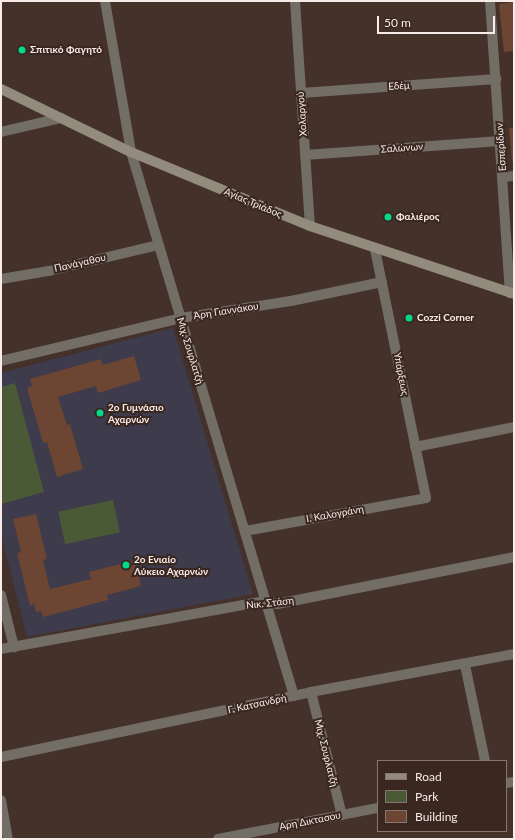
<!DOCTYPE html>
<meta charset="utf-8">
<style>
body{margin:0}
#map{position:relative;width:515px;height:840px;overflow:hidden;background:#44312a;font-family:Lato,sans-serif}
div>[style]{position:absolute}
[style*='--x']{left:calc(var(--x)*1px);top:calc(var(--y)*1px);width:calc(var(--w)*1px);rotate:calc(var(--a)*1deg)}
.education>*{inset:0;background:#3e3b4c}
.green>*{inset:0;background:#4b5a36;transform-origin:0 0}
.building>*{inset:0;background:#6c4533}
.street>*{height:10px;margin:-5px;padding:0 5px;transform-origin:5px;border-radius:5px;background:#726d65}
.secondary>*{height:10px;margin:-5px;padding:0 5px;transform-origin:5px;border-radius:5px;background:#938b7e}
.dots>*{width:11px;height:11px;translate:-50% -50%;box-sizing:border-box;border:2px solid #392720;border-radius:50%}
span{translate:-50% -50%;white-space:nowrap;text-align:center;line-height:1.15;-webkit-text-stroke:4px #392720;paint-order:stroke}
.poi-label{font-size:10px;color:#f9ece8;font-weight:700}
.left{translate:0 -50%;text-align:left}
.street-label{font-size:10px;color:#f9ece8}
.frame{position:absolute;inset:0;border:2px solid #f9ece8;pointer-events:none}
.legend{position:absolute;left:377px;top:760px;width:130px;height:72px;box-sizing:border-box;background:#392720;border:1px solid #867670;margin:0;padding:5px 7px;list-style:none;font-size:12px;color:#f9ece8}
.legend li{display:flex;align-items:center;gap:8px;height:20px}
.legend b{width:20px;border:1px solid #867670}
.scale{position:absolute;left:377px;top:16px;width:118px;height:18px;box-sizing:border-box;border:2px solid #f9ece8;border-top:0;padding-left:5px;font-size:12px;line-height:14px;white-space:nowrap;color:#f9ece8;-webkit-text-stroke:3px #392720;paint-order:stroke}
</style>
<div id="map">
<div class="education">
<i style="clip-path:polygon(173px 328px,253px 594px,27px 637px,1px 535px,1px 373px)"></i>
</div>
<div class="green">
<i style="clip-path:polygon(15px 383px,44px 492px,1px 504px,1px 387px)"></i>
<i style="left:113px;top:500px;width:33px;height:56px;rotate:78deg"></i>
</div>
<div class="building">
<i style="clip-path:polygon(514px 2px,514px 51px,504px 52px,499px 4px)"></i>
<i style="clip-path:polygon(509px 128px,514px 128px,514px 161px,512px 161px)"></i>
<i style="clip-path:polygon(134px 356px,141px 380px,98px 393px,96px 386px,58px 397px,67px 425px,70px 424px,83px 469px,57px 477px,47px 442px,43px 443px,27px 388px,32px 386px,30px 379px,101px 359px,102px 365px)"></i>
<i style="clip-path:polygon(36px 514px,47px 559px,43px 560px,50px 589px,91px 579px,89px 572px,135px 560px,141px 586px,107px 595px,108px 600px,43px 617px,41px 611px,36px 612px,34px 604px,30px 606px,17px 553px,21px 552px,13px 519px)"></i>
</div>
<div class="street">
<i style="--x:105;--y:1;--w:153;--a:80.2"></i>
<i style="--x:131;--y:152;--w:568;--a:73.32"></i>
<i style="--x:295;--y:1;--w:225;--a:86.2"></i>
<i style="--x:490;--y:1;--w:293;--a:86.1"></i>
<i style="--x:301;--y:93;--w:196;--a:-4.1"></i>
<i style="--x:1;--y:132;--w:62;--a:-13.1"></i>
<i style="--x:305;--y:155;--w:196;--a:-4.1"></i>
<i style="--x:503;--y:177;--w:11;--a:-5"></i>
<i style="--x:1;--y:279;--w:49;--a:-9.5"></i>
<i style="--x:49;--y:271;--w:112;--a:-13.4"></i>
<i style="--x:1;--y:361;--w:185;--a:-13.4"></i>
<i style="--x:181;--y:318;--w:111;--a:-8.8"></i>
<i style="--x:291;--y:301;--w:93;--a:-11.8"></i>
<i style="--x:415;--y:447;--w:101;--a:-11.4"></i>
<i style="--x:245;--y:531;--w:184;--a:-10.3"></i>
<i style="--x:426;--y:498;--w:254;--a:-101.6"></i>
<i style="--x:1;--y:595;--w:54;--a:76"></i>
<i style="--x:1;--y:649;--w:269;--a:-10.3"></i>
<i style="--x:266;--y:601;--w:11;--a:15"></i>
<i style="--x:277;--y:604;--w:242;--a:-11.2"></i>
<i style="--x:465;--y:665;--w:98;--a:78.2"></i>
<i style="--x:311;--y:692;--w:127;--a:75.9"></i>
<i style="--x:1;--y:757;--w:317;--a:-11.8"></i>
<i style="--x:311;--y:692;--w:207;--a:-10.6"></i>
<i style="--x:506;--y:783;--w:8;--a:-7"></i>
<i style="--x:1;--y:800;--w:40;--a:80"></i>
<i style="--x:218;--y:839;--w:163;--a:-11"></i>
</div>
<div class="secondary">
<i style="--x:1;--y:89;--w:144;--a:25.9"></i>
<i style="--x:131;--y:152;--w:194;--a:22.5"></i>
<i style="--x:310;--y:226;--w:215;--a:18.4"></i>
</div>
<div class="dots">
<i style="left:22px;top:50px;background:#04d98b"></i>
<i style="left:388px;top:217px;background:#04d98b"></i>
<i style="left:409px;top:318px;background:#04d98b"></i>
<i style="left:100px;top:413px;background:#04d98b"></i>
<i style="left:126px;top:565px;background:#04d98b"></i>
</div>
<div class="poi-label">
<span class="left" style="left:30px;top:50px">Σπιτικό Φαγητό</span>
<span class="left" style="left:396px;top:217px">Φαλιέρος</span>
<span class="left" style="left:417px;top:318px">Cozzi Corner</span>
<span class="left" style="left:108px;top:413px">2ο Γυμνάσιο<br>Αχαρνών</span>
<span class="left" style="left:134px;top:565px">2ο Ενιαίο<br>Λύκειο Αχαρνών</span>
</div>
<div class="street-label">
<span style="left:399px;top:86px;rotate:-4deg">Εδέμ</span>
<span style="left:302px;top:114px;rotate:-94deg">Χολαργού</span>
<span style="left:501px;top:147px;rotate:-94deg">Εσπερίδων</span>
<span style="left:402px;top:148px;rotate:-4deg">Σαλώνων</span>
<span style="left:253px;top:203px;rotate:23deg">Αγίας Τριάδος</span>
<span style="left:80px;top:263px;rotate:-13deg">Πανάγαθου</span>
<span style="left:226px;top:311px;rotate:-9deg">Άρη Γιαννάκου</span>
<span style="left:190px;top:351px;rotate:73deg">Μιχ. Σουρλατζή</span>
<span style="left:401px;top:374px;rotate:79deg">Υπάρξεως</span>
<span style="left:335px;top:514px;rotate:-10deg">Ι. Καλογράνη</span>
<span style="left:270px;top:603px;rotate:-6deg">Νικ. Στάση</span>
<span style="left:257px;top:704px;rotate:-12deg">Γ. Κατσανδρή</span>
<span style="left:326px;top:753px;rotate:76deg">Μιχ. Σουρλατζή</span>
<span style="left:310px;top:821px;rotate:-11deg">Αρη Δικτασου</span>
</div>
<div class="frame"></div>
<ul class="legend">
<li><b style="height:5px;background:#938b7e"></b>Road</li>
<li><b style="height:11px;background:#4b5a36"></b>Park</li>
<li><b style="height:11px;background:#6c4533"></b>Building</li>
</ul>
<div class="scale">50 m</div>
</div>
